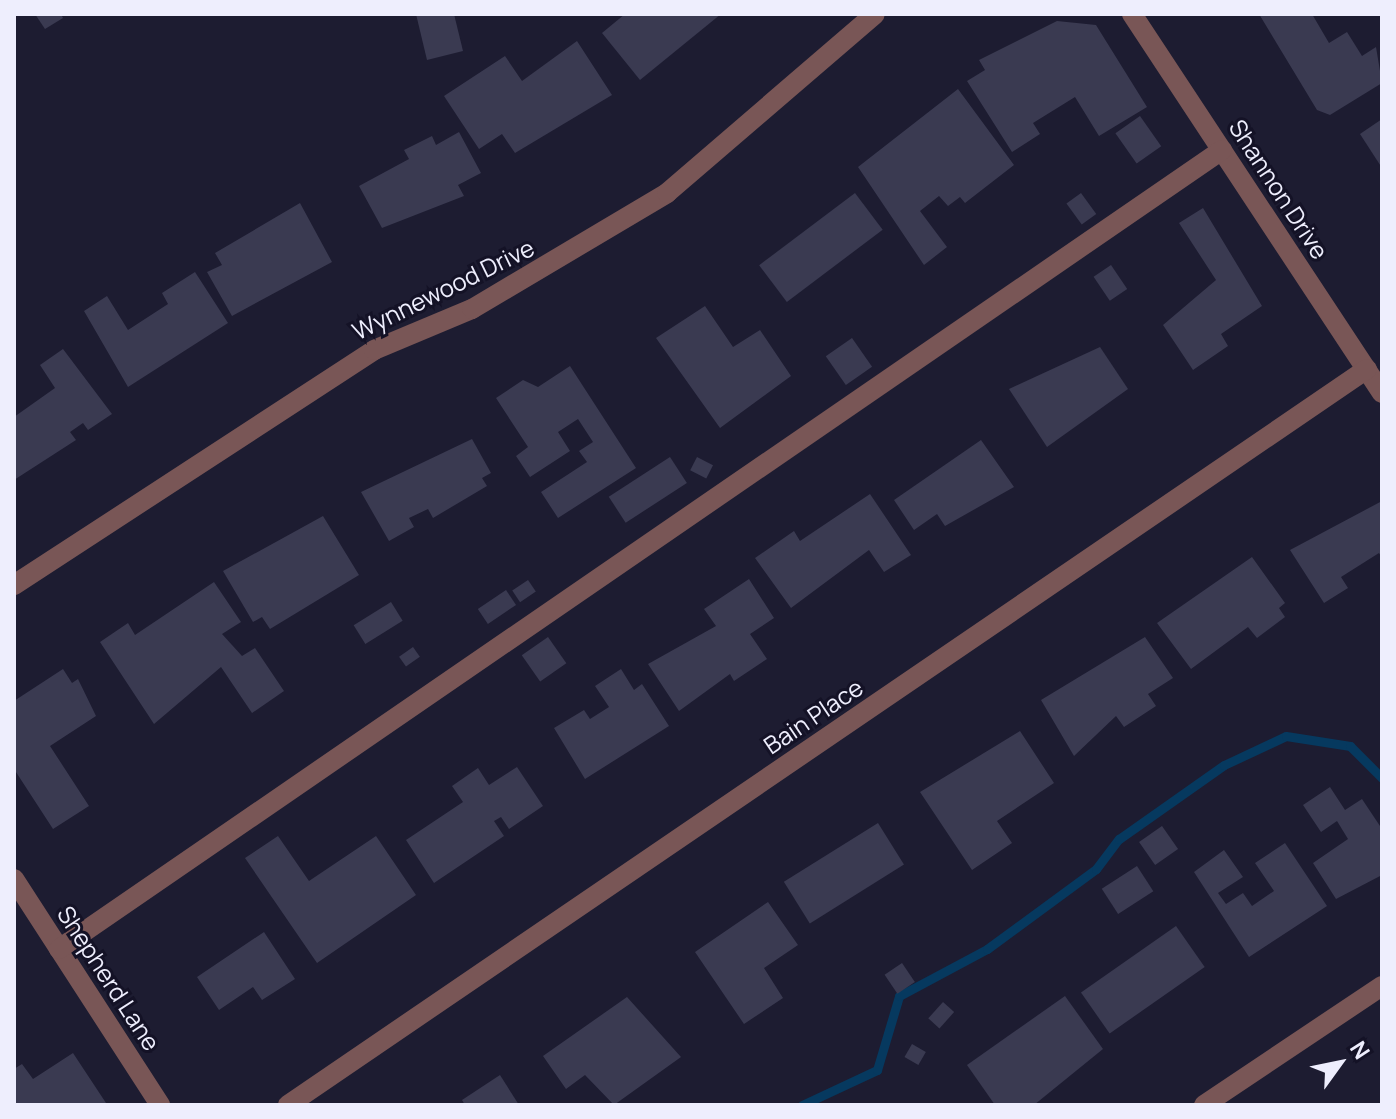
<!DOCTYPE html>
<style>
body{margin:0}
#map{position:relative;width:1396px;height:1119px;overflow:hidden;background:#1d1c31;font-family:Manrope,sans-serif}
div>[style]{position:absolute}
[style*='--x']{left:calc(var(--x)*1px);top:calc(var(--y)*1px);width:calc(var(--w)*1px);rotate:calc(var(--a)*1deg)}
.stream>*{height:9px;margin:-4.5px;padding:0 4.5px;transform-origin:4.5px;border-radius:4.5px;background:#06395f}
.building>*{inset:0;background:#3a3a51;transform-origin:0 0}
.minor>*{height:20px;margin:-10px;padding:0 10px;transform-origin:10px;border-radius:10px;background:#795656}
span{translate:-50% -50%;white-space:nowrap;text-align:center;line-height:1.15;-webkit-text-stroke:6px #141226;paint-order:stroke}
.street-label{font-size:24px;color:#eeeefd}
.frame{position:absolute;inset:0;border:16px solid #eeeefd;pointer-events:none}
.north{position:absolute;left:1300px;top:1023px;width:80px;height:80px;-webkit-text-stroke:6px #141226;paint-order:stroke;rotate:57deg;font-size:22px;font-weight:700;line-height:32px;text-align:center;color:#eeeefd}
.north::after{content:'';display:block;margin:auto;width:28px;height:36px;background:#eeeefd;clip-path:polygon(50% 0,100% 100%,50% 72%,0 100%)}
</style>
<div id="map">
<div class="stream">
<i style="--x:802;--y:1105;--w:83;--a:-25"></i>
<i style="--x:877;--y:1070;--w:77;--a:-73.4"></i>
<i style="--x:899;--y:996;--w:100;--a:-28.1"></i>
<i style="--x:987;--y:949;--w:135;--a:-36.3"></i>
<i style="--x:1096;--y:869;--w:38;--a:-53"></i>
<i style="--x:1119;--y:839;--w:128;--a:-35.2"></i>
<i style="--x:1224;--y:765;--w:68;--a:-25.1"></i>
<i style="--x:1286;--y:736;--w:65;--a:8.9"></i>
<i style="--x:1350;--y:746;--w:45;--a:45"></i>
</div>
<div class="building">
<i style="clip-path:polygon(35px 14px,61px 14px,63px 18px,45px 29px)"></i>
<i style="clip-path:polygon(416px 14px,454px 14px,463px 51px,427px 60px)"></i>
<i style="clip-path:polygon(625px 14px,721px 14px,640px 80px,602px 33px)"></i>
<i style="clip-path:polygon(1259px 14px,1312px 14px,1329px 43px,1347px 32px,1362px 56px,1376px 47px,1382px 83px,1330px 115px,1317px 110px)"></i>
<i style="clip-path:polygon(1057px 21px,1096px 25px,1147px 107px,1099px 136px,1075px 97px,1033px 123px,1040px 134px,1012px 152px,967px 81px,985px 70px,979px 60px)"></i>
<i style="clip-path:polygon(577px 41px,612px 95px,515px 153px,502px 134px,479px 149px,444px 96px,505px 56px,522px 81px)"></i>
<i style="clip-path:polygon(958px 89px,1014px 165px,965px 203px,960px 197px,948px 206px,939px 196px,920px 211px,947px 247px,924px 265px,858px 167px)"></i>
<i style="left:1140px;top:116px;width:37px;height:30px;rotate:55deg"></i>
<i style="clip-path:polygon(1382px 119px,1382px 168px,1360px 134px)"></i>
<i style="clip-path:polygon(459px 132px,481px 173px,458px 185px,464px 196px,382px 228px,359px 186px,409px 159px,404px 150px,432px 136px,436px 145px)"></i>
<i style="left:855px;top:193px;width:46px;height:120px;rotate:53deg"></i>
<i style="left:1081px;top:193px;width:26px;height:18px;rotate:54deg"></i>
<i style="clip-path:polygon(300px 203px,332px 262px,232px 316px,207px 272px,222px 265px,215px 253px)"></i>
<i style="clip-path:polygon(1203px 208px,1262px 306px,1221px 334px,1228px 346px,1193px 370px,1163px 325px,1216px 280px,1179px 223px)"></i>
<i style="left:1111px;top:265px;width:29px;height:21px;rotate:56deg"></i>
<i style="clip-path:polygon(195px 272px,228px 323px,128px 387px,84px 311px,107px 296px,128px 330px,168px 304px,162px 293px)"></i>
<i style="clip-path:polygon(705px 306px,733px 347px,760px 330px,791px 376px,720px 428px,656px 338px)"></i>
<i style="left:852px;top:338px;width:35px;height:32px;rotate:55deg"></i>
<i style="clip-path:polygon(1100px 347px,1128px 389px,1047px 447px,1009px 389px)"></i>
<i style="clip-path:polygon(63px 349px,112px 414px,88px 430px,83px 423px,70px 432px,76px 440px,14px 480px,14px 417px,55px 388px,40px 365px)"></i>
<i style="clip-path:polygon(570px 366px,636px 468px,558px 518px,541px 492px,587px 462px,579px 451px,593px 442px,578px 419px,558px 432px,570px 451px,530px 477px,516px 456px,528px 447px,496px 398px,523px 380px,538px 387px)"></i>
<i style="clip-path:polygon(472px 439px,491px 473px,482px 478px,487px 486px,433px 518px,428px 509px,409px 518px,414px 527px,389px 541px,361px 492px)"></i>
<i style="clip-path:polygon(981px 440px,1014px 487px,945px 526px,937px 514px,914px 530px,894px 500px)"></i>
<i style="left:670px;top:457px;width:31px;height:73px;rotate:57deg"></i>
<i style="left:697px;top:457px;width:18px;height:15px;rotate:27deg"></i>
<i style="clip-path:polygon(870px 494px,911px 555px,884px 572px,869px 550px,791px 608px,755px 558px,794px 531px,800px 541px)"></i>
<i style="clip-path:polygon(1382px 501px,1382px 558px,1379px 553px,1341px 577px,1348px 588px,1324px 603px,1290px 550px)"></i>
<i style="clip-path:polygon(323px 516px,359px 575px,270px 629px,262px 617px,253px 622px,223px 571px)"></i>
<i style="clip-path:polygon(1252px 557px,1285px 603px,1279px 608px,1285px 617px,1257px 638px,1248px 627px,1191px 669px,1157px 623px)"></i>
<i style="clip-path:polygon(749px 579px,774px 618px,750px 634px,767px 659px,734px 681px,730px 674px,679px 711px,648px 664px,716px 626px,704px 609px)"></i>
<i style="left:528px;top:580px;width:14px;height:19px;rotate:56deg"></i>
<i style="clip-path:polygon(214px 582px,241px 622px,222px 634px,242px 656px,255px 648px,284px 691px,252px 713px,221px 667px,154px 724px,100px 642px,128px 623px,135px 635px)"></i>
<i style="left:506px;top:590px;width:18px;height:34px;rotate:56deg"></i>
<i style="left:391px;top:602px;width:22px;height:44px;rotate:58deg"></i>
<i style="left:548px;top:637px;width:32px;height:32px;rotate:55deg"></i>
<i style="clip-path:polygon(1145px 637px,1173px 678px,1148px 694px,1156px 706px,1124px 727px,1116px 716px,1074px 756px,1041px 700px)"></i>
<i style="left:413px;top:647px;width:12px;height:17px;rotate:55deg"></i>
<i style="clip-path:polygon(63px 669px,72px 683px,78px 679px,96px 716px,50px 746px,89px 806px,53px 829px,14px 769px,14px 701px)"></i>
<i style="clip-path:polygon(621px 669px,634px 690px,642px 684px,669px 726px,585px 779px,554px 728px,584px 710px,590px 719px,609px 707px,595px 686px)"></i>
<i style="clip-path:polygon(1020px 731px,1054px 783px,997px 821px,1012px 843px,972px 870px,920px 792px)"></i>
<i style="clip-path:polygon(517px 767px,543px 806px,509px 829px,501px 817px,494px 821px,504px 836px,434px 883px,406px 840px,463px 802px,452px 786px,478px 768px,489px 785px)"></i>
<i style="clip-path:polygon(1330px 787px,1345px 810px,1362px 799px,1382px 829px,1382px 875px,1336px 899px,1313px 863px,1348px 839px,1337px 821px,1321px 832px,1303px 805px)"></i>
<i style="left:878px;top:823px;width:49px;height:111px;rotate:58deg"></i>
<i style="left:1162px;top:826px;width:28px;height:28px;rotate:55deg"></i>
<i style="clip-path:polygon(278px 836px,309px 881px,376px 836px,416px 895px,317px 963px,245px 858px)"></i>
<i style="clip-path:polygon(1285px 843px,1327px 906px,1249px 957px,1194px 872px,1224px 850px,1243px 877px,1218px 893px,1226px 904px,1243px 893px,1252px 906px,1274px 891px,1255px 863px)"></i>
<i style="left:1137px;top:866px;width:30px;height:42px;rotate:57deg"></i>
<i style="clip-path:polygon(768px 902px,798px 945px,764px 968px,783px 998px,744px 1024px,695px 952px)"></i>
<i style="left:1176px;top:926px;width:50px;height:116px;rotate:55deg"></i>
<i style="clip-path:polygon(264px 932px,295px 979px,262px 1000px,253px 987px,219px 1010px,197px 977px)"></i>
<i style="left:902px;top:963px;width:23px;height:21px;rotate:56deg"></i>
<i style="clip-path:polygon(1065px 996px,1103px 1049px,1034px 1105px,995px 1105px,967px 1065px)"></i>
<i style="clip-path:polygon(627px 997px,681px 1057px,614px 1105px,585px 1075px,566px 1089px,543px 1056px)"></i>
<i style="left:943px;top:1002px;width:15px;height:22px;rotate:42deg"></i>
<i style="left:912px;top:1044px;width:16px;height:15px;rotate:30deg"></i>
<i style="clip-path:polygon(73px 1053px,106px 1103px,14px 1105px,14px 1069px,22px 1064px,33px 1079px)"></i>
<i style="clip-path:polygon(500px 1075px,519px 1105px,465px 1105px,462px 1100px)"></i>
</div>
<div class="minor">
<i style="--x:1132;--y:14;--w:454;--a:56.6"></i>
<i style="--x:14;--y:585;--w:430;--a:-33.1"></i>
<i style="--x:374;--y:350;--w:106;--a:-22.7"></i>
<i style="--x:472;--y:309;--w:227;--a:-30.7"></i>
<i style="--x:667;--y:193;--w:274;--a:-40.7"></i>
<i style="--x:14;--y:879;--w:269;--a:57.1"></i>
<i style="--x:59;--y:949;--w:1411;--a:-34.49"></i>
<i style="--x:288;--y:1105;--w:1306;--a:-34.3"></i>
<i style="--x:1204;--y:1105;--w:214;--a:-33.8"></i>
</div>
<div class="street-label">
<span style="left:1279px;top:189px;rotate:57deg">Shannon Drive</span>
<span style="left:443px;top:289px;rotate:-26deg">Wynnewood Drive</span>
<span style="left:813px;top:716px;rotate:-34deg">Bain Place</span>
<span style="left:109px;top:978px;rotate:57deg">Shepherd Lane</span>
</div>
<div class="frame"></div>
<div class="north">N</div>
</div>
